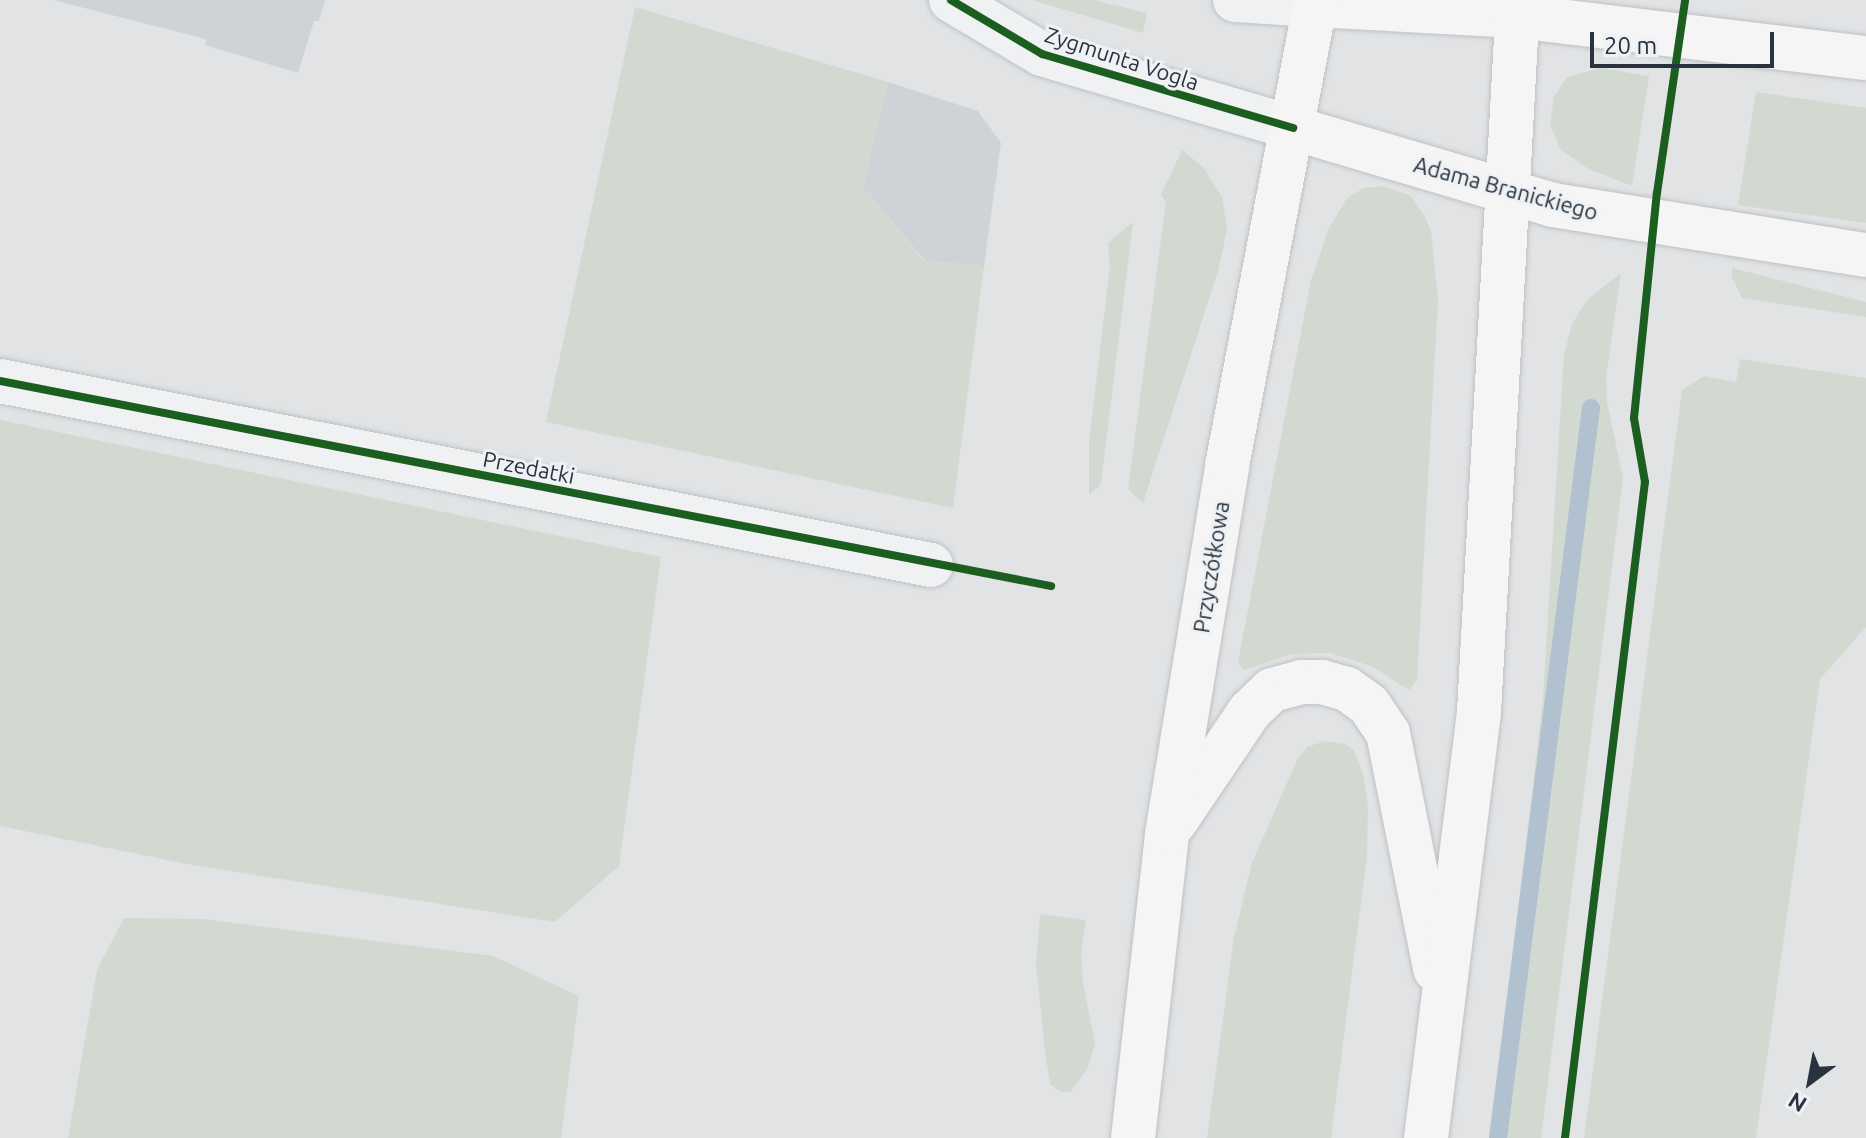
<!DOCTYPE html>
<meta charset="utf-8">
<style>
body{margin:0}
#map{position:relative;width:1866px;height:1138px;overflow:hidden;background:#e1e3e5;font-family:Ubuntu,sans-serif}
div>[style]{position:absolute}
[style*='--x']{left:calc(var(--x)*1px);top:calc(var(--y)*1px);width:calc(var(--w)*1px);rotate:calc(var(--a)*1deg)}
.built>*{inset:0;background:#cfd3d8}
.green>*{inset:0;background:#d2d9d1}
.stream>*{height:18px;margin:-9px;padding:0 9px;transform-origin:9px;border-radius:9px;background:#b1c1cf}
.roads{filter:drop-shadow(0 0 2px #bfc1c3) drop-shadow(0 0 2px #bfc1c3)}
.minor>*{height:44px;margin:-22px;padding:0 22px;transform-origin:22px;border-radius:22px;background:#f0f1f3}
.major>*{height:44px;margin:-22px;padding:0 22px;transform-origin:22px;border-radius:22px;background:#f5f5f6}
.cycleway>*{height:8px;margin:-4px;padding:0 4px;transform-origin:4px;border-radius:4px;background:#1b5e20}
span{translate:-50% -50%;white-space:nowrap;text-align:center;line-height:1.15;-webkit-text-stroke:6px #eef2f5;paint-order:stroke}
.street-label{font-size:22px;color:#29323e}
.north{position:absolute;left:1770px;top:1042px;width:80px;height:80px;-webkit-text-stroke:6px #eef2f5;paint-order:stroke;rotate:212deg;font-size:22px;font-weight:700;line-height:32px;text-align:center;color:#29323e}
.north::after{content:'';display:block;margin:auto;width:28px;height:36px;background:#29323e;clip-path:polygon(50% 0,100% 100%,50% 72%,0 100%)}
.scale{position:absolute;left:1590px;top:32px;width:184px;height:36px;box-sizing:border-box;border:4px solid #29323e;border-top:0;padding-left:10px;font-size:24px;line-height:28px;white-space:nowrap;color:#29323e;-webkit-text-stroke:6px #eef2f5;paint-order:stroke}
</style>
<div id="map">
<div class="built">
<i style="clip-path:polygon(53px 0,325px 0,319px 21px,314px 21px,298px 73px,205px 45px,206px 39px)"></i>
<i style="clip-path:polygon(888px 82px,978px 111px,1001px 143px,984px 266px,925px 261px,863px 187px)"></i>
</div>
<div class="green">
<i style="clip-path:polygon(1032px 0,1093px 0,1147px 13px,1143px 33px)"></i>
<i style="clip-path:polygon(635px 7px,888px 82px,863px 187px,924px 261px,984px 266px,953px 508px,546px 422px)"></i>
<i style="clip-path:polygon(1601px 68px,1649px 76px,1632px 186px,1589px 169px,1561px 150px,1550px 125px,1554px 97px,1567px 77px)"></i>
<i style="clip-path:polygon(1756px 92px,1866px 108px,1866px 223px,1738px 205px)"></i>
<i style="clip-path:polygon(1182px 150px,1203px 167px,1222px 197px,1227px 229px,1219px 268px,1143px 503px,1128px 489px,1166px 202px,1161px 195px)"></i>
<i style="clip-path:polygon(1384px 186px,1411px 196px,1424px 215px,1431px 231px,1438px 299px,1417px 680px,1409px 690px,1371px 666px,1330px 653px,1291px 654px,1244px 670px,1238px 662px,1311px 280px,1329px 228px,1347px 198px,1364px 188px)"></i>
<i style="clip-path:polygon(1133px 222px,1101px 484px,1089px 495px,1089px 442px,1110px 266px,1108px 243px)"></i>
<i style="clip-path:polygon(1732px 268px,1866px 302px,1866px 317px,1742px 298px,1732px 277px)"></i>
<i style="clip-path:polygon(1621px 273px,1606px 379px,1607px 402px,1623px 478px,1541px 1138px,1491px 1138px,1543px 699px,1564px 354px,1572px 324px,1587px 300px)"></i>
<i style="clip-path:polygon(1740px 359px,1866px 378px,1866px 627px,1820px 679px,1756px 1138px,1584px 1138px,1682px 390px,1704px 376px,1736px 382px)"></i>
<i style="clip-path:polygon(0 420px,661px 557px,619px 866px,555px 922px,192px 865px,0 826px)"></i>
<i style="clip-path:polygon(1325px 741px,1345px 744px,1354px 750px,1363px 774px,1368px 806px,1367px 855px,1331px 1138px,1207px 1138px,1234px 937px,1252px 863px,1297px 760px,1307px 747px)"></i>
<i style="clip-path:polygon(1040px 914px,1086px 920px,1081px 952px,1083px 982px,1095px 1044px,1087px 1070px,1070px 1092px,1061px 1092px,1050px 1084px,1045px 1051px,1036px 964px)"></i>
<i style="clip-path:polygon(124px 918px,202px 919px,493px 956px,579px 996px,561px 1138px,68px 1138px,97px 970px)"></i>
</div>
<div class="stream">
<i style="--x:1498;--y:1138;--w:736;--a:-82.74"></i>
</div>
<div class="roads">
<div class="minor">
<i style="--x:951;--y:0;--w:106;--a:30.7"></i>
<i style="--x:1042;--y:54;--w:262;--a:16.4"></i>
<i style="--x:1235;--y:0;--w:80;--a:3.6"></i>
<i style="--x:0;--y:381;--w:949;--a:11.18"></i>
</div>
<div class="major">
<i style="--x:1315;--y:5;--w:202;--a:3.1"></i>
<i style="--x:1517;--y:16;--w:352;--a:6.9"></i>
<i style="--x:1293;--y:128;--w:271;--a:16.5"></i>
<i style="--x:1553;--y:205;--w:317;--a:9.1"></i>
<i style="--x:1175;--y:822;--w:134;--a:-56"></i>
<i style="--x:1250;--y:711;--w:30;--a:-44"></i>
<i style="--x:1272;--y:690;--w:30;--a:-15"></i>
<i style="--x:1301;--y:682;--w:21;--a:0"></i>
<i style="--x:1322;--y:682;--w:26;--a:16"></i>
<i style="--x:1347;--y:689;--w:27;--a:36"></i>
<i style="--x:1369;--y:705;--w:34;--a:56"></i>
<i style="--x:1388;--y:733;--w:241;--a:78.7"></i>
<i style="--x:1133;--y:1138;--w:306;--a:-83.6"></i>
<i style="--x:1167;--y:834;--w:373;--a:-80.7"></i>
<i style="--x:1227;--y:466;--w:474;--a:-79.2"></i>
<i style="--x:1426;--y:1138;--w:429;--a:-82.9"></i>
<i style="--x:1479;--y:712;--w:713;--a:-86.86"></i>
</div>
</div>
<div class="cycleway">
<i style="--x:951;--y:0;--w:106;--a:30.7"></i>
<i style="--x:1042;--y:54;--w:262;--a:16.4"></i>
<i style="--x:0;--y:381;--w:1071;--a:11.04"></i>
<i style="--x:1565;--y:1138;--w:661;--a:-83.05"></i>
<i style="--x:1645;--y:482;--w:65;--a:-99.8"></i>
<i style="--x:1634;--y:418;--w:226;--a:-84.2"></i>
<i style="--x:1657;--y:193;--w:195;--a:-81.7"></i>
</div>
<div class="street-label">
<span style="left:1122px;top:58px;rotate:18deg">Zygmunta Vogla</span>
<span style="left:1506px;top:188px;rotate:15deg">Adama Branickiego</span>
<span style="left:529px;top:467px;rotate:11deg">Przedatki</span>
<span style="left:1211px;top:567px;rotate:-81deg">Przyczółkowa</span>
</div>
<div class="north">N</div>
<div class="scale">20 m</div>
</div>
